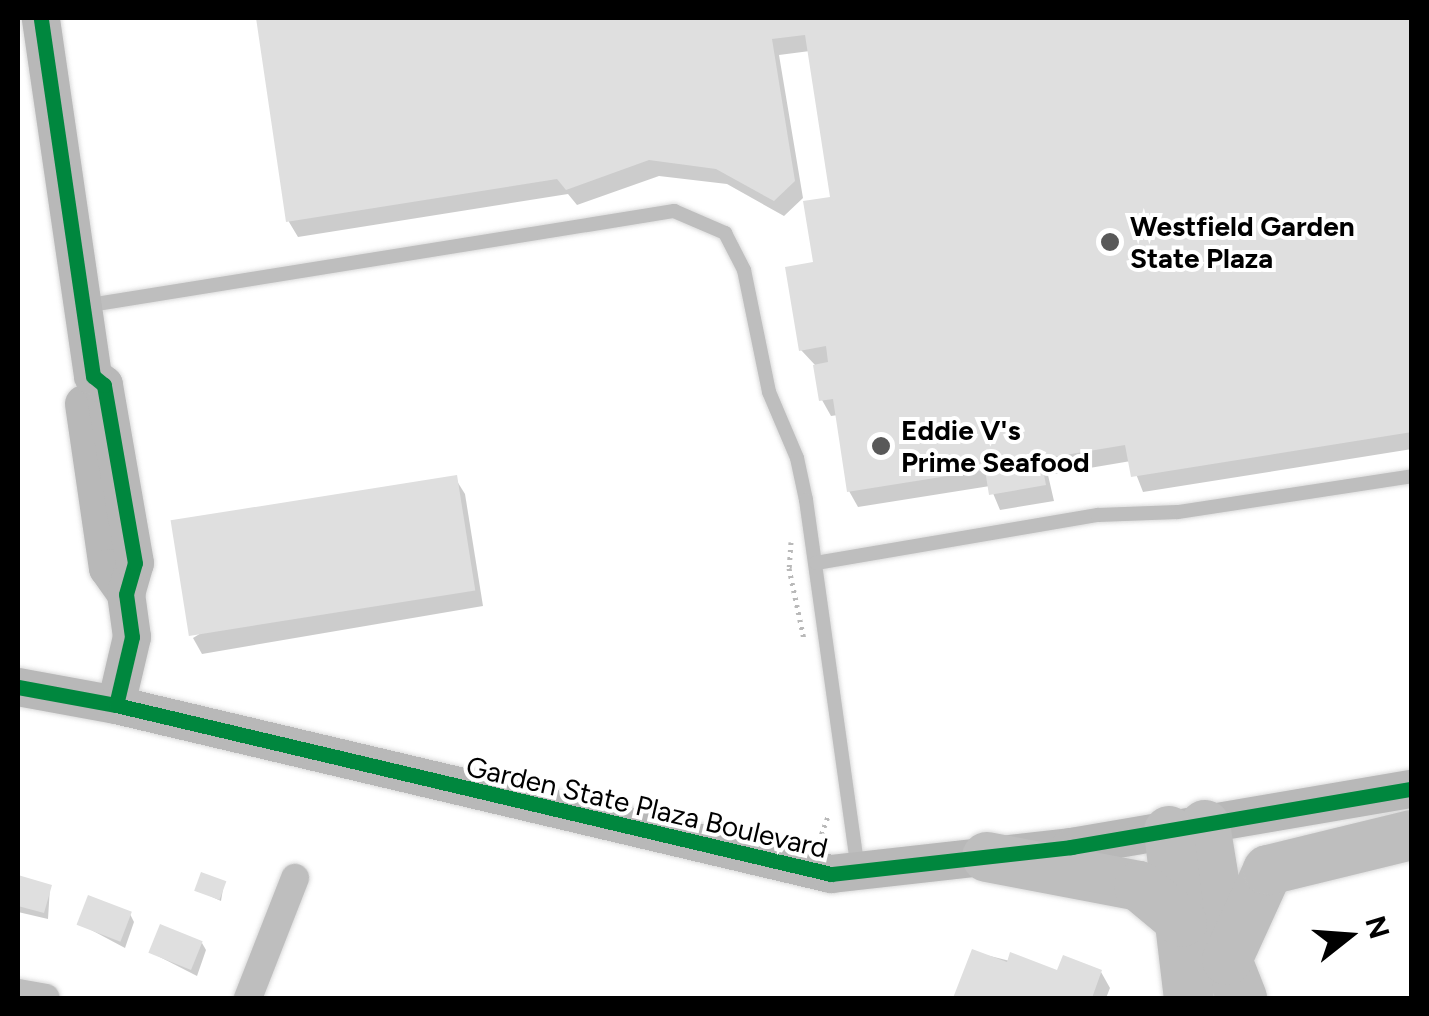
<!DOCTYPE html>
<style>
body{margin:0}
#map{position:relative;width:1429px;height:1016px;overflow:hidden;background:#fff;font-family:Figtree,sans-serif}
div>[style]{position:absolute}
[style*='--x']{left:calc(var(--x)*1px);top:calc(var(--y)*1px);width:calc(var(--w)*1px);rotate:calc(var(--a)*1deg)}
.shadow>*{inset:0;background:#0003}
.building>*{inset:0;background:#dfdfdf;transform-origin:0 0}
.path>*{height:5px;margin-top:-2.5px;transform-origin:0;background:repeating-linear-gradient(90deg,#b9b9b9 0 2.5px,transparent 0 7.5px)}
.roads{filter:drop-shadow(0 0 2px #dbdbdb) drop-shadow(0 0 2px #dbdbdb)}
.lane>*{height:14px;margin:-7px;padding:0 7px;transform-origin:7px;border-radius:7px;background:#bebebe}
.street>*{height:28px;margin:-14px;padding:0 14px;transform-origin:14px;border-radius:14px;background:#bebebe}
.secondary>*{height:38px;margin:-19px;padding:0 19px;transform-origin:19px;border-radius:19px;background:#b8b8b8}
.highway>*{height:50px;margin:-25px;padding:0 25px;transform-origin:25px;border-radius:25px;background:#bebebe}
.cycleway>*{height:15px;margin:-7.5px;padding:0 7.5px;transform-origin:7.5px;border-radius:7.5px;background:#00873e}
.dots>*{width:28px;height:28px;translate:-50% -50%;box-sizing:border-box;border:5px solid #fff;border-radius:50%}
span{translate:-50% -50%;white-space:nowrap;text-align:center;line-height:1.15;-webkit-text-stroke:8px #fff;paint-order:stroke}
.poi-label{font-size:28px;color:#000;font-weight:700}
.left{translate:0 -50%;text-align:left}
.street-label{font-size:28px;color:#000}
.frame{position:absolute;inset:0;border:20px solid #000;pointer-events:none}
.north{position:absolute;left:1299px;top:886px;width:100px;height:100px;-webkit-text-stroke:8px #fff;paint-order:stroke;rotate:73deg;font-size:28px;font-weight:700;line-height:40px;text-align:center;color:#000}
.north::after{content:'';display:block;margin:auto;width:35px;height:45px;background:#000;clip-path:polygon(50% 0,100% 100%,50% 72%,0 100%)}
</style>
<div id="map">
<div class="shadow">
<i style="clip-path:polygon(257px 18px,1412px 18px,1412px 449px,1143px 492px,1131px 461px,1048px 475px,1054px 501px,1000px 510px,990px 486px,858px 507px,849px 491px,838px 415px,831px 416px,822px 400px,815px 365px,801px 350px,833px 199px,810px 51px,779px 55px,803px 198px,784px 216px,727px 184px,659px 176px,577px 205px,568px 194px,298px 237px,289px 222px)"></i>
<i style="clip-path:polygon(455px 478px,465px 494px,483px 606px,202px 654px,193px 638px)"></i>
<i style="clip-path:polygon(18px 878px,50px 887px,48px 919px,18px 912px)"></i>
<i style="clip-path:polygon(224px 883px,221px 901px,197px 890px)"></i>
<i style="clip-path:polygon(130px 914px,134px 922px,125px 948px,80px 924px)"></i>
<i style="clip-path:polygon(202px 943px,206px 950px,197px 976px,152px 953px)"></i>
<i style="clip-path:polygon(974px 952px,1058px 973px,1101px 972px,1110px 988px,1106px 998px,956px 998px)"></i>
</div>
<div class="building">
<i style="clip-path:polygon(256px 18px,1412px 18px,1412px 432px,1131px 477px,1125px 445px,1041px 459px,1046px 485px,989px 495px,985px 470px,847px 492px,833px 399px,819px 401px,813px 365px,828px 362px,826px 346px,799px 351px,785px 267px,813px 262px,803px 201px,830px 197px,805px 35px,772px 39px,795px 181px,774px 201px,716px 169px,649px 160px,566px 190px,557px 179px,286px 222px)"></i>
<i style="left:457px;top:475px;width:117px;height:290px;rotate:81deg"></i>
<i style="left:201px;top:872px;width:27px;height:20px;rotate:20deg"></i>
<i style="clip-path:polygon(18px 875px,52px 885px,44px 913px,18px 906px)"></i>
<i style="left:88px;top:895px;width:47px;height:32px;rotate:21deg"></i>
<i style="left:160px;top:924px;width:46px;height:31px;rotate:22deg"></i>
<i style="clip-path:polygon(972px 949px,1007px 962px,1010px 952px,1057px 970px,1063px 955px,1102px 970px,1092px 998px,953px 998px)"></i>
</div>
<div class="path">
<i style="--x:791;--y:542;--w:26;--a:94"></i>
<i style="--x:789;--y:568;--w:73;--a:78.1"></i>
<i style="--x:819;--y:841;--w:29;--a:-70"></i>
</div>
<div class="roads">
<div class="lane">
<i style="--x:84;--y:306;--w:598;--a:-9.15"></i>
<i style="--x:674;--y:211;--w:56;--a:23.3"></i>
<i style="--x:725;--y:233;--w:42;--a:62.8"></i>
<i style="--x:744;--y:270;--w:125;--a:78.4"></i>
<i style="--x:769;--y:392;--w:72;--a:67"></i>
<i style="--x:797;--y:458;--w:43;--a:77.9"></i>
<i style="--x:806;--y:500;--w:374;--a:82"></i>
<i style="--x:816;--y:563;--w:286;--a:-9.7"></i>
<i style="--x:1098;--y:515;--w:80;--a:-2.1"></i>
<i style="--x:1178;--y:512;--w:237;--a:-8.7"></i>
</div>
<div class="street">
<i style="--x:18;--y:993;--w:28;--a:10"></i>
<i style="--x:248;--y:998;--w:129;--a:-68.6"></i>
</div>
<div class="secondary">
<i style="--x:84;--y:404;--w:166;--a:81.7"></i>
<i style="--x:108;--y:568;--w:32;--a:55"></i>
<i style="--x:18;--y:687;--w:100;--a:10.4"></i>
<i style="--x:116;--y:705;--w:70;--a:-76.8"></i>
<i style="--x:132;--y:637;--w:43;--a:-97.9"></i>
<i style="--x:126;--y:594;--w:32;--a:-74"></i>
<i style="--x:135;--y:563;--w:181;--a:-99.9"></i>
<i style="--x:104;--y:385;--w:14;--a:-141"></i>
<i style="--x:93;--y:376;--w:362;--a:-98.3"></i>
<i style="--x:116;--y:705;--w:735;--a:13.3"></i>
<i style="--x:831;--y:874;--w:242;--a:-6.4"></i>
<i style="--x:1071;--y:847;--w:346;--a:-9.7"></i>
</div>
<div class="highway">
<i style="--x:1205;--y:825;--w:137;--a:80.7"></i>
<i style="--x:1227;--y:960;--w:41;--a:68.5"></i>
<i style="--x:1169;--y:831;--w:168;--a:83.2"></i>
<i style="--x:987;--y:857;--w:155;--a:10.8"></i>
<i style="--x:1139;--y:886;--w:56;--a:39.9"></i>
<i style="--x:1227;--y:960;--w:99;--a:-65.5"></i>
<i style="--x:1268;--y:870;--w:148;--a:-13.7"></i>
</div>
</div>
<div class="cycleway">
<i style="--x:18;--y:687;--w:100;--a:10.4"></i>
<i style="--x:116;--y:705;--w:70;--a:-76.8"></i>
<i style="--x:132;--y:637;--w:43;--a:-97.9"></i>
<i style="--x:126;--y:594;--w:32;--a:-74"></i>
<i style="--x:135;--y:563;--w:181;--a:-99.9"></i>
<i style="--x:104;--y:385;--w:14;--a:-141"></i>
<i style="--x:93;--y:376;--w:362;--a:-98.3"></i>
<i style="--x:116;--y:705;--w:735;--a:13.3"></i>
<i style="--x:831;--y:874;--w:242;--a:-6.4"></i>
<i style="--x:1071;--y:847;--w:346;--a:-9.7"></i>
</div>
<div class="dots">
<i style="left:1110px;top:242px;background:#595959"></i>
<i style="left:881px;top:446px;background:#595959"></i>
</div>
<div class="poi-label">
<span class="left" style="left:1130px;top:242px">Westfield Garden<br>State Plaza</span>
<span class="left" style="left:901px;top:446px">Eddie V's<br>Prime Seafood</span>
</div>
<div class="street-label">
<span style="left:647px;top:807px;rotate:13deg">Garden State Plaza Boulevard</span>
</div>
<div class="frame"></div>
<div class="north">N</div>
</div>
